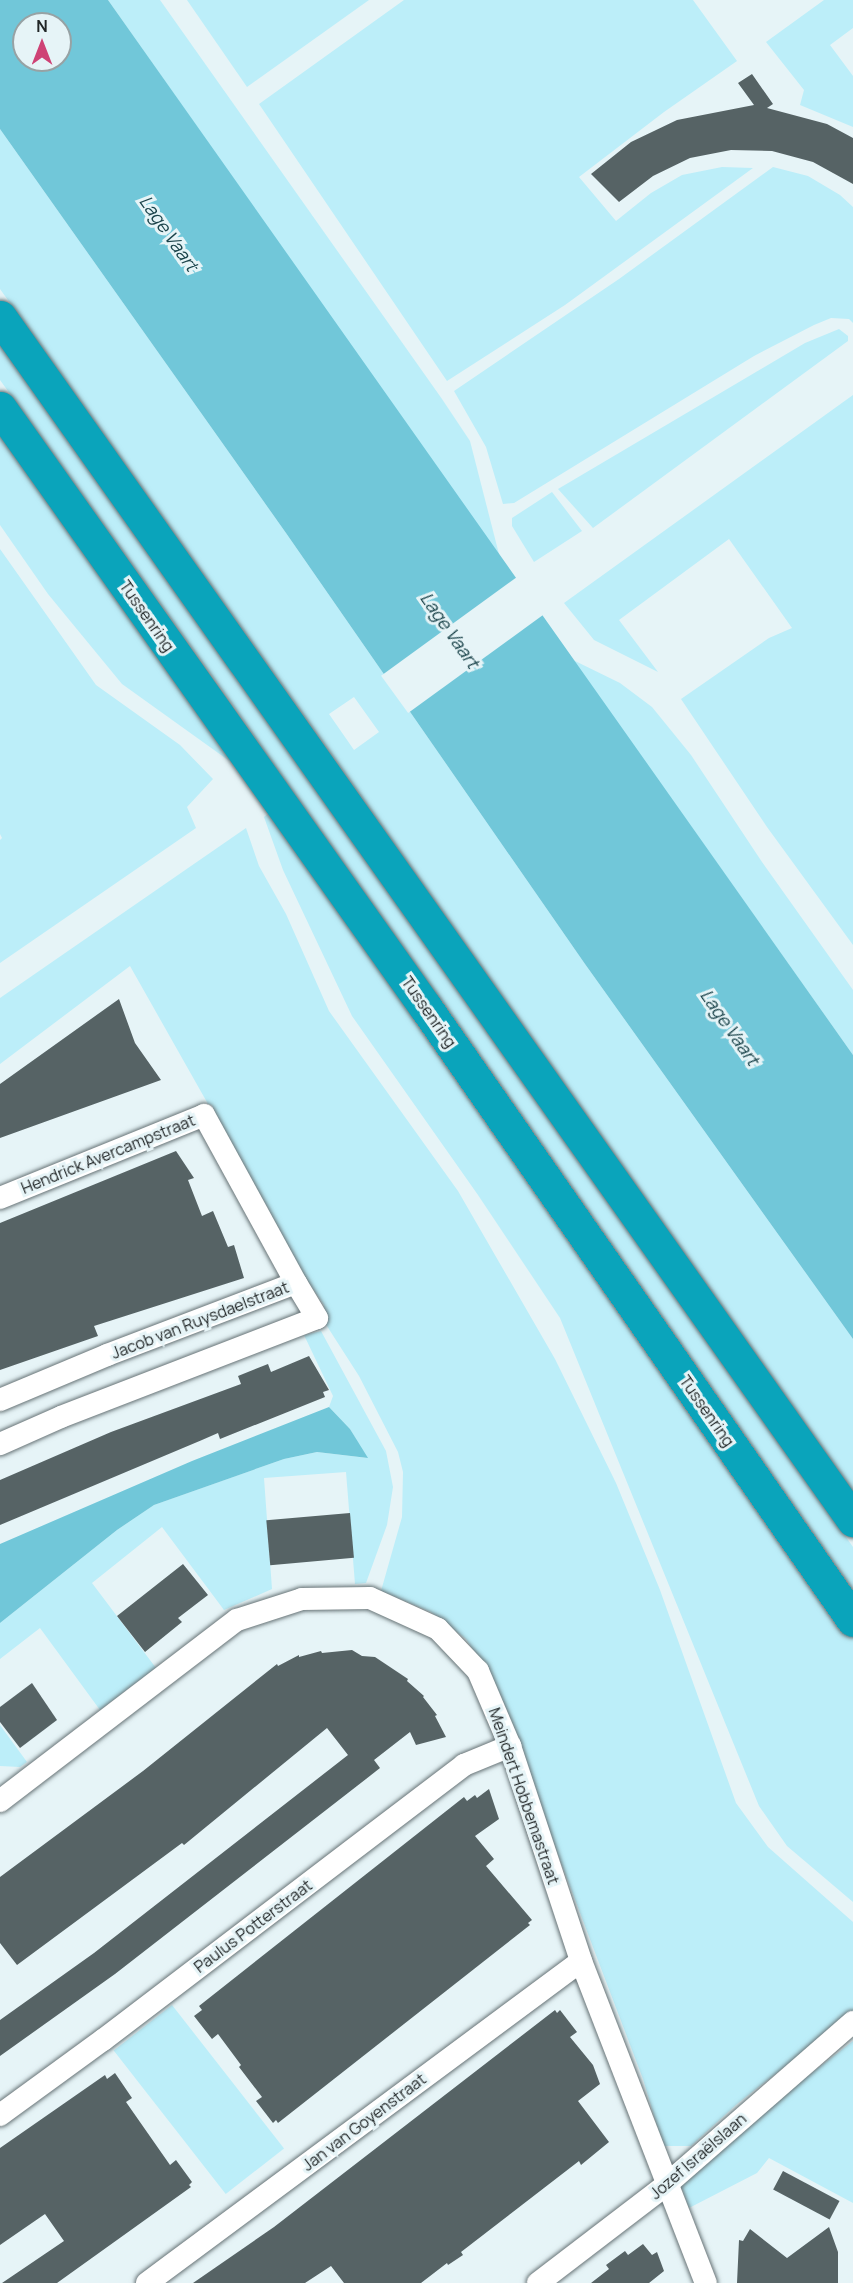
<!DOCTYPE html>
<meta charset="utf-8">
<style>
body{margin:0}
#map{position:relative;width:853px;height:2283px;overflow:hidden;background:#e6f4f7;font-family:Manrope,sans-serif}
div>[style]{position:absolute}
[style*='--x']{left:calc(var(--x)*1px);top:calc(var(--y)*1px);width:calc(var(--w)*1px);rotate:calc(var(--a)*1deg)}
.green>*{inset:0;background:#bceef9;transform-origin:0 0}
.water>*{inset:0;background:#71c7d9}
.pier>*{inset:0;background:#e6f4f7;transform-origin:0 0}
.building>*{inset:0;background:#566365;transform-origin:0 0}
.roads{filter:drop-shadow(0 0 2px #677376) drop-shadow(0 0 2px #677376)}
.street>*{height:22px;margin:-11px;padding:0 11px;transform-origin:11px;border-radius:11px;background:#fff}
.highway>*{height:33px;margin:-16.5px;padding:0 16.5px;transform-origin:16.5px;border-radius:16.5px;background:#0aa4bb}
span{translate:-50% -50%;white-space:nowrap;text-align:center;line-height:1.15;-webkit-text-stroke:6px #e6f4f7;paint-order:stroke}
.street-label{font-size:16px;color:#212627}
.water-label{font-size:18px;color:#1a434a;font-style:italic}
.north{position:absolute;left:12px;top:12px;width:60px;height:60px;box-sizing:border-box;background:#e6f4f7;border:2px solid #97a2a4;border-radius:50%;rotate:0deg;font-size:16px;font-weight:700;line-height:24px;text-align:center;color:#212627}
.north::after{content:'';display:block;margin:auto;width:21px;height:27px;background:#ce4275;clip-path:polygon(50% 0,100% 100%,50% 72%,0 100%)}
</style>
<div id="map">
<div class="green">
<i style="clip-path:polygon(108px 0,160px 0,442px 399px,470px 441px,500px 558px)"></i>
<i style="clip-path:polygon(187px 0,369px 0,247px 87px)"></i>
<i style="clip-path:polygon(404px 0,693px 0,737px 61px,664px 112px,579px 177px,616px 221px,651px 193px,682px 175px,722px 167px,753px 168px,565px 305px,447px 381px,259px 104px)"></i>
<i style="clip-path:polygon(824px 0,853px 0,853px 28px,830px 45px,853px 76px,853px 127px,800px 105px,804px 90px,766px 42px)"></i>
<i style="clip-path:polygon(evenodd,0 129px,286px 533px,585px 964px,853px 1339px,853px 1499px,337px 762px,0 289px,0 129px,354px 697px,379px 732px,354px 750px,329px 714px,354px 697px)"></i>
<i style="clip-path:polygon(773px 167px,808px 176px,840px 195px,853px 207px,853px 323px,849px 319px,831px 318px,814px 325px,754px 356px,514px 503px,503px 504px,486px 447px,454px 391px,619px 279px)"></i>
<i style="clip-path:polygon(839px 329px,848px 336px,848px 341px,593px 528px,558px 489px,805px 343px)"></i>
<i style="clip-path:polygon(0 334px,853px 1547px,853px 1591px,352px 880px,233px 705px,0 380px)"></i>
<i style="clip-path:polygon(853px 395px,853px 945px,767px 827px,681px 699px,769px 638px,792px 628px,729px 539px,619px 620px,658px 672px,594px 640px,564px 603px)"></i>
<i style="clip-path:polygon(0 432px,235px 765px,122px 684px,48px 594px,0 525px)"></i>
<i style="clip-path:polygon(552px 492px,582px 531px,534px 562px,512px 526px,512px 518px)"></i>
<i style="clip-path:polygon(0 549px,96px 685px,180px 745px,213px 779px,187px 807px,196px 828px,0 963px,0 840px,2px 838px,0 834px)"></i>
<i style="clip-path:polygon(573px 660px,620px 683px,652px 707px,691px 755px,762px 862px,853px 990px,853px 1055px)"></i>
<i style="clip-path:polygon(269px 813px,853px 1635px,853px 1902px,787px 1846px,759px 1806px,560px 1318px,478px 1195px,352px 1016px,283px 870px,264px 817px)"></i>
<i style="clip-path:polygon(246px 828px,259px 866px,286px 914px,329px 1011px,458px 1191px,555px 1359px,616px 1483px,660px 1590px,736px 1803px,768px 1847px,853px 1922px,853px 2013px,737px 2104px,691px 2146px,663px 2146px,643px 2079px,491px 1678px,466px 1639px,431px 1612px,381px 1591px,402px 1517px,403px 1472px,398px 1452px,359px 1376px,325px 1323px,324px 1305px,298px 1267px,268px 1208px,228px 1147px,212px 1105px,208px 1104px,130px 966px,0 1064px,0 998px)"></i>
<i style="clip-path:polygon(321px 1331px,386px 1451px,393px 1487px,387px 1525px,366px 1583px,355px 1584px,346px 1472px,264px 1478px,272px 1589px,224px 1610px,162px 1527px,92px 1583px,156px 1668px,100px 1710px,40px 1628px,0 1659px,0 1623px,117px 1530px,154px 1505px,284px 1459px,317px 1452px,367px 1458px,350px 1429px,329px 1407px,333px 1396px,304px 1335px)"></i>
<i style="clip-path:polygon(0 1725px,27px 1762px,20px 1767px,0 1766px)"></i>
<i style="left:172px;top:2005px;width:182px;height:74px;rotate:52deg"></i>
<i style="clip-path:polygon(853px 2041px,853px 2203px,769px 2158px,757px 2173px,689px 2208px,679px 2181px,729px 2137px)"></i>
</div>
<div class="water">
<i style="clip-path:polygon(evenodd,0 0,108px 0,853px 1055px,853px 1339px,585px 964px,286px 533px,0 129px,0 0,24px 24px,60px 24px,60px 60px,24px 60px,24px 24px)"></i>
<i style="clip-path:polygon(329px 1407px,350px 1429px,368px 1458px,317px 1452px,284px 1459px,154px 1505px,117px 1530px,0 1623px,0 1544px,192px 1461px)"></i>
</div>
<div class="pier">
<i style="left:517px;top:577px;width:46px;height:168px;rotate:54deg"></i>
</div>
<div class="building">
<i style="clip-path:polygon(752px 74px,773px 104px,767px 108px,827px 124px,853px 138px,853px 184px,813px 162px,772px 151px,731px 150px,690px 158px,653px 176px,619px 202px,591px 174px,631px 142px,677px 120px,754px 105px,738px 83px)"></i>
<i style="clip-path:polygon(119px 999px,135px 1043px,161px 1080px,0 1138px,0 1084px)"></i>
<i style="clip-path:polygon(176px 1151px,194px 1178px,188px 1180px,202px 1216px,213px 1211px,228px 1247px,234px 1245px,244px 1278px,94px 1326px,98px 1336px,0 1370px,0 1223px)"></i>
<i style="clip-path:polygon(309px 1356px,329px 1390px,323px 1392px,325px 1397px,220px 1439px,218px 1433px,202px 1440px,0 1525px,0 1480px,111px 1432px,241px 1384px,238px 1376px,268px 1364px,271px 1372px)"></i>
<i style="left:350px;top:1513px;width:45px;height:84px;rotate:85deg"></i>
<i style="clip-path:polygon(183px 1564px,208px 1595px,178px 1618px,182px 1622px,145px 1652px,117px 1616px)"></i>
<i style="clip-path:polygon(352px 1650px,362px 1656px,375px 1657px,408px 1679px,407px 1681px,424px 1696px,423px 1697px,437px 1715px,435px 1716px,446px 1737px,416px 1745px,410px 1732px,374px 1760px,380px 1768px,366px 1779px,115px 1974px,0 2056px,0 2020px,94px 1953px,348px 1755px,327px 1728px,184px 1845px,182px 1843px,17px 1965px,0 1943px,0 1877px,143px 1771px,277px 1664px,278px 1666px,299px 1655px,299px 1657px,321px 1651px,322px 1653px)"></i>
<i style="clip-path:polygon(32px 1683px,57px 1720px,20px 1748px,0 1722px,0 1707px)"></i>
<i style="clip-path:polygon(489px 1789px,499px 1819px,475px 1836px,494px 1859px,486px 1866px,532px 1920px,528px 1923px,530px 1925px,278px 2123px,276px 2120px,273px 2123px,256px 2101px,262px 2097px,239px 2067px,241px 2065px,218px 2034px,212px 2039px,194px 2016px,202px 2010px,199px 2006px,464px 1797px,467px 1801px,475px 1795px,477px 1798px)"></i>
<i style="clip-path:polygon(555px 2010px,557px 2013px,560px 2010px,577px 2032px,570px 2037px,593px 2065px,600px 2084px,578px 2101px,609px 2142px,581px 2165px,579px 2161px,461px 2252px,463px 2255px,448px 2265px,447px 2263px,421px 2283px,344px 2283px,331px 2266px,305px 2283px,193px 2283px,274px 2227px)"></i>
<i style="clip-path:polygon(115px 2073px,132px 2098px,126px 2102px,170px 2165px,176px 2160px,192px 2182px,189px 2185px,191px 2187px,57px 2283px,2px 2283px,64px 2241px,45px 2214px,0 2245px,0 2148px,105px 2075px,107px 2079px)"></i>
<i style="left:783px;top:2171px;width:64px;height:21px;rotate:28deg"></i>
<i style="clip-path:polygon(829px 2227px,838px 2252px,838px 2283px,737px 2283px,739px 2240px,743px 2241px,750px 2229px,787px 2258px)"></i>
<i style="clip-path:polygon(643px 2244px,652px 2255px,657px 2252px,664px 2271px,649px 2283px,591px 2283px,609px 2269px,606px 2265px,625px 2251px,628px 2255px)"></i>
</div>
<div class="roads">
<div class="street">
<i style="--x:0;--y:1198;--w:220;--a:-22.1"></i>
<i style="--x:204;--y:1115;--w:192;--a:61.3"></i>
<i style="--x:0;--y:1400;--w:116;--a:-22.8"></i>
<i style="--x:107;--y:1355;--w:202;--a:-20.9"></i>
<i style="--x:296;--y:1283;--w:41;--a:59"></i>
<i style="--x:317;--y:1318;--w:274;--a:158.9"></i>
<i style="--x:61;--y:1417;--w:67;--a:156.1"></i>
<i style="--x:0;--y:1801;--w:298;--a:-37.4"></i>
<i style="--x:237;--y:1620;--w:68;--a:-17.9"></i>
<i style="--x:302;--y:1599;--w:68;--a:-0.8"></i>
<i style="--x:370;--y:1598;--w:75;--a:24.5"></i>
<i style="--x:438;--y:1629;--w:58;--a:46.4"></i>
<i style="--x:478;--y:1671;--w:82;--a:66.9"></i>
<i style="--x:510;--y:1746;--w:226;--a:71.7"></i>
<i style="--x:581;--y:1961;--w:345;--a:68.8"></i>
<i style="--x:0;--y:2115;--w:127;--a:-36.1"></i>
<i style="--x:103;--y:2040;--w:454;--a:-37.3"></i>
<i style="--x:464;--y:1765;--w:50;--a:-22.4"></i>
<i style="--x:147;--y:2283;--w:540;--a:-36.57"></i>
<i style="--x:538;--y:2283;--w:161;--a:-37.4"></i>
<i style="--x:666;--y:2185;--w:248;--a:-41.1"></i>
</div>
<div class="highway">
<i style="--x:0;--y:317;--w:1475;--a:54.66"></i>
<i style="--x:0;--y:408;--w:736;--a:54.63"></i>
<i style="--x:426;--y:1008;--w:746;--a:55.1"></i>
</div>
</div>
<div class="street-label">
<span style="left:147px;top:616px;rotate:55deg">Tussenring</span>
<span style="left:429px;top:1012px;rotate:55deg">Tussenring</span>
<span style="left:108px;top:1154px;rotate:-22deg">Hendrick Avercampstraat</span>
<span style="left:200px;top:1320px;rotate:-21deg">Jacob van Ruysdaelstraat</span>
<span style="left:707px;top:1411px;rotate:55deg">Tussenring</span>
<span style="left:524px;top:1796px;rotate:71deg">Meindert Hobbemastraat</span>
<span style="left:253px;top:1926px;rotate:-37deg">Paulus Potterstraat</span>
<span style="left:364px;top:2122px;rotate:-37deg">Jan van Goyenstraat</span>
<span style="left:698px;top:2156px;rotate:-41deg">Jozef Israëlslaan</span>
</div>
<div class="water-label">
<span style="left:169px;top:233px;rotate:55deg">Lage Vaart</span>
<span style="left:450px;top:630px;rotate:55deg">Lage Vaart</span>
<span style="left:730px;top:1027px;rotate:55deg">Lage Vaart</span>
</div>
<div class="north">N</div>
</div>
